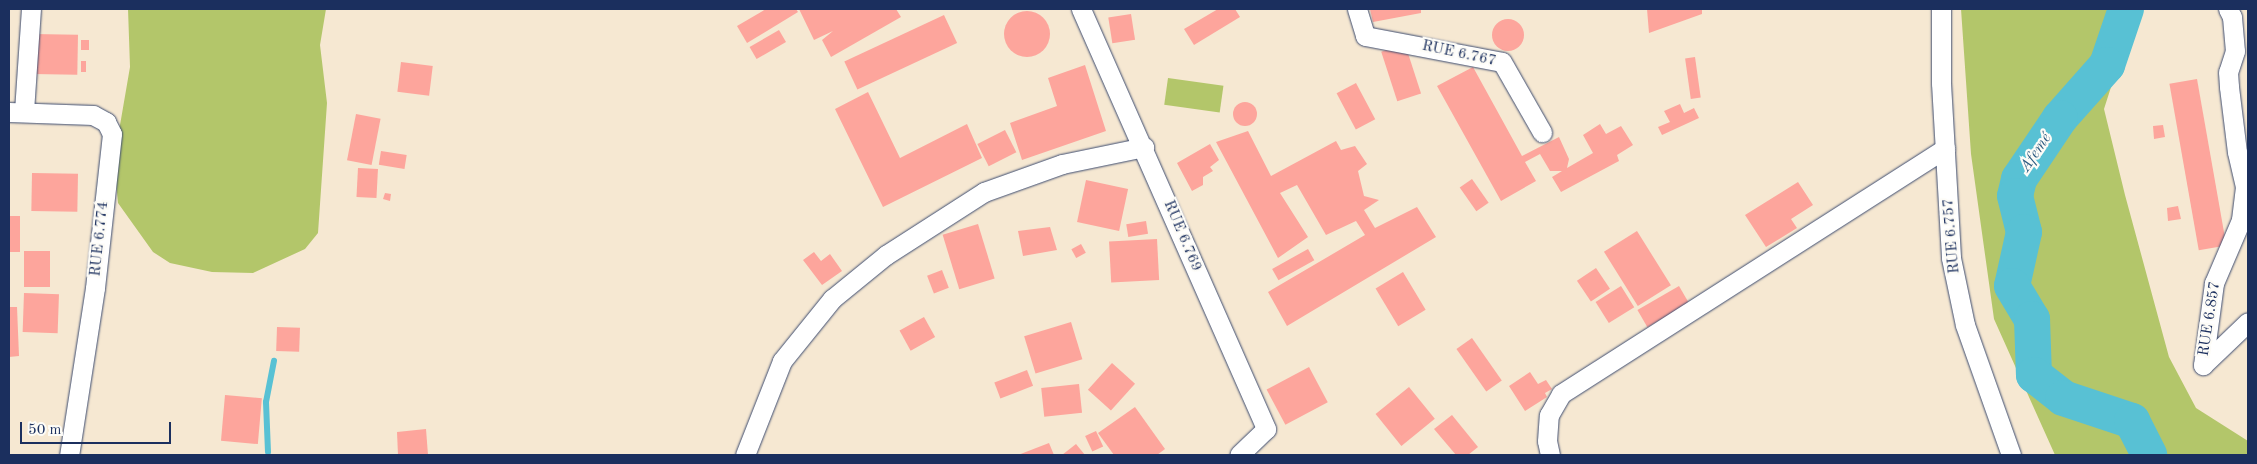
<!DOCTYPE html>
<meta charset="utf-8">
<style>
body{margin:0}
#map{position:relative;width:2257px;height:464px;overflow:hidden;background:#f6e8d2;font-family:"Old Standard TT",serif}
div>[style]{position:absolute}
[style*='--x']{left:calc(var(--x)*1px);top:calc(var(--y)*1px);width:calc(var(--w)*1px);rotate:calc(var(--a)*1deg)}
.green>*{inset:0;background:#b3c66a;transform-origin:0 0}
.stream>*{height:6px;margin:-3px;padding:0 3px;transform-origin:3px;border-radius:3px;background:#58c1d4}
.river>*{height:36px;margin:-18px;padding:0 18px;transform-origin:18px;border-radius:18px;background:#58c1d4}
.building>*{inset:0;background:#fda59c;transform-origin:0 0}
.round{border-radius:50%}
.roads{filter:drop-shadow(0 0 1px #3c4b6f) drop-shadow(0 0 1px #3c4b6f)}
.minor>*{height:19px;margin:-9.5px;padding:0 9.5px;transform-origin:9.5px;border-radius:9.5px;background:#fff}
span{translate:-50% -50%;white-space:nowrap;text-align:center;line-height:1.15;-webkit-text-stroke:4.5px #fdfcf7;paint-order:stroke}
.street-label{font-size:15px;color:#1b2f5e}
.water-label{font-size:16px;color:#2d5b81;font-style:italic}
.frame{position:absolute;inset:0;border:10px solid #1b2f5e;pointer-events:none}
.scale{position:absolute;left:20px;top:422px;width:151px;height:22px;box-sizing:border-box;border:2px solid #1b2f5e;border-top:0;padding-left:6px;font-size:15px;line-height:18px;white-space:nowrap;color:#1b2f5e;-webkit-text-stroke:4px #fdfcf7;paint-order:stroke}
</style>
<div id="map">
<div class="green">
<i style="clip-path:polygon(128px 9px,326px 9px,320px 45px,327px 103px,318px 233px,305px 249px,253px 273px,212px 272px,170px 263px,153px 252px,118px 203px,114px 160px,130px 67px)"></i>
<i style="clip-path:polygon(1961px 9px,2136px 9px,2104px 109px,2125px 195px,2169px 357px,2196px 408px,2248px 441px,2248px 455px,2055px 455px,1994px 319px,1971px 154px)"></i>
<i style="left:1168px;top:78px;width:56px;height:27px;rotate:8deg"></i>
</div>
<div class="stream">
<i style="--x:268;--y:452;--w:50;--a:-92.3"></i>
<i style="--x:266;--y:402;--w:42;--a:-79"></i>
</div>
<div class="river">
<i style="--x:2126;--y:9;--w:59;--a:108.7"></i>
<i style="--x:2107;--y:65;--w:71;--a:131.6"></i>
<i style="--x:2060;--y:118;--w:73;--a:123.9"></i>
<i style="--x:2019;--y:179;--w:17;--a:103"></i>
<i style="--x:2015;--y:196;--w:37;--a:76"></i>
<i style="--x:2024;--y:232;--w:55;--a:102.5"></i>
<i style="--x:2012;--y:286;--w:39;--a:59"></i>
<i style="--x:2032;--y:319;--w:56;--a:88"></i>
<i style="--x:2034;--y:375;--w:37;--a:38"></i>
<i style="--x:2063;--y:398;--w:73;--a:18.4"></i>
<i style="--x:2132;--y:421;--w:38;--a:63"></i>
</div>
<div class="building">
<i style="clip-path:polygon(766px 9px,796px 9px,798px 12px,747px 43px,737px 26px)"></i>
<i style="clip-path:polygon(799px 9px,896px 9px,901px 17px,831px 57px,822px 40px,833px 31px,814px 40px)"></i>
<i style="clip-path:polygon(1218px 9px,1235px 9px,1240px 17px,1194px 45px,1184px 29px)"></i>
<i style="clip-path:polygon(1370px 9px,1421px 9px,1421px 13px,1373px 22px)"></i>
<i style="clip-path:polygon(1647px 9px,1702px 9px,1702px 14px,1649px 33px)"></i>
<i class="round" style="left:1004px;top:11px;width:46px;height:46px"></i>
<i style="left:1131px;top:14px;width:26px;height:23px;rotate:81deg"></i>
<i style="left:944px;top:15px;width:31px;height:110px;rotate:65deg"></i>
<i class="round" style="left:1492px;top:19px;width:32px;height:32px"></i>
<i style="left:779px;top:30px;width:14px;height:34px;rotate:60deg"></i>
<i style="left:33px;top:34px;width:45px;height:40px;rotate:1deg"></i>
<i style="left:89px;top:40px;width:10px;height:8px;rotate:90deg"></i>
<i style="left:1405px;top:44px;width:52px;height:25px;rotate:72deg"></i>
<i style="left:1695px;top:57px;width:41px;height:10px;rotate:82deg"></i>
<i style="left:81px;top:61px;width:5px;height:11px"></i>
<i style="left:401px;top:62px;width:32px;height:30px;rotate:7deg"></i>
<i style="clip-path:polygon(1085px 65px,1106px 131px,1022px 160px,1010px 123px,1057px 106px,1048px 78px)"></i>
<i style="clip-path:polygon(1473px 67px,1522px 156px,1559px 137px,1569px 159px,1567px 168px,1593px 153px,1583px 135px,1600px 124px,1606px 134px,1621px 126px,1633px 145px,1617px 155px,1619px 161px,1561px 192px,1552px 177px,1562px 171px,1550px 171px,1540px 154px,1525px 162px,1536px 181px,1501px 201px,1437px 86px)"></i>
<i style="left:2197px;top:79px;width:169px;height:28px;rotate:80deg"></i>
<i style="left:1356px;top:83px;width:41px;height:22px;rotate:62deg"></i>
<i style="clip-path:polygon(868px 92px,900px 158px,967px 124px,982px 158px,883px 207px,835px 109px)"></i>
<i class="round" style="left:1233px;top:102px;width:24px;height:24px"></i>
<i style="clip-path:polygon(1680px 104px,1684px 113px,1694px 108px,1699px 118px,1662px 135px,1658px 127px,1670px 122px,1664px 111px)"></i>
<i style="left:356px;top:114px;width:25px;height:47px;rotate:11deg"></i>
<i style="clip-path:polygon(2163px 125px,2165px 137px,2154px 139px,2153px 126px)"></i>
<i style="left:1005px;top:130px;width:25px;height:31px;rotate:63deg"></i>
<i style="clip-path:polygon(1248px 131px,1271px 176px,1336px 141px,1341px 150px,1355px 146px,1367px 164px,1358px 171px,1364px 196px,1379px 200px,1364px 210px,1375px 228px,1417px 207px,1436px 237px,1287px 326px,1268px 292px,1365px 235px,1356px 221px,1326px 235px,1297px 185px,1280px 193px,1308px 237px,1278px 258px,1216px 142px)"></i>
<i style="clip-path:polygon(1210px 144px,1219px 160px,1210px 167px,1213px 171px,1203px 177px,1203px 185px,1192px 191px,1177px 163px)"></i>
<i style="left:381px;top:151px;width:26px;height:14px;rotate:9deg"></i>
<i style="left:358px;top:168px;width:20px;height:29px;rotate:3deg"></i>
<i style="left:32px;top:173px;width:46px;height:38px;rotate:1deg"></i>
<i style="left:1472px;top:179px;width:29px;height:15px;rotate:55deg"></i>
<i style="left:1086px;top:180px;width:43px;height:43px;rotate:12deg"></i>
<i style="clip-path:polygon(1798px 182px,1813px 205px,1791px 219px,1797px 228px,1766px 247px,1745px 215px)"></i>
<i style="clip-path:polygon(385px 193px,391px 194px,390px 201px,383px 199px)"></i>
<i style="clip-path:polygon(2178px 206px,2181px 219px,2168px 221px,2167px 208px)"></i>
<i style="left:9px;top:216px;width:11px;height:36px"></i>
<i style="left:1146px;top:221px;width:13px;height:20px;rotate:81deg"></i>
<i style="left:978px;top:224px;width:57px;height:37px;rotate:73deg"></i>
<i style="clip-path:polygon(1050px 227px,1057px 250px,1023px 256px,1018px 231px)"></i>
<i style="left:1637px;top:231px;width:64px;height:39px;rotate:58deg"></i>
<i style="left:1157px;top:239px;width:41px;height:48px;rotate:87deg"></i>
<i style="left:1081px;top:244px;width:10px;height:11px;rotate:61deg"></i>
<i style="left:1308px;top:249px;width:13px;height:41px;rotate:61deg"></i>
<i style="left:24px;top:251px;width:26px;height:36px"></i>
<i style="clip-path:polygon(814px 252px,821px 261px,830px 254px,842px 271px,822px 285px,803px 260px)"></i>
<i style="left:1596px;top:268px;width:25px;height:23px;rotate:56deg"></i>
<i style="left:942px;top:270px;width:19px;height:16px;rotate:69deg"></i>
<i style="left:1403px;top:272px;width:44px;height:32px;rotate:59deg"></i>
<i style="left:1621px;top:286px;width:25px;height:30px;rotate:58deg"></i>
<i style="left:1679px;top:286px;width:20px;height:48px;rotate:60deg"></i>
<i style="left:24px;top:293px;width:35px;height:39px;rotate:2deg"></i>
<i style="clip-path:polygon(9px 307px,17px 307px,19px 356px,9px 357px)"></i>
<i style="left:924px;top:317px;width:23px;height:28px;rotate:61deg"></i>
<i style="left:1071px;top:322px;width:39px;height:49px;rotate:73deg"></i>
<i style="left:277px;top:327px;width:23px;height:24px;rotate:2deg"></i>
<i style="left:1472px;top:338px;width:52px;height:19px;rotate:55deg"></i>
<i style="left:1112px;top:363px;width:31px;height:36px;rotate:42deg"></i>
<i style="left:1309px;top:367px;width:40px;height:48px;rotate:62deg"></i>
<i style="left:1027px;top:370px;width:17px;height:35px;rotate:69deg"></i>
<i style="clip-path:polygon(1530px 372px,1538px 384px,1546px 380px,1552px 389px,1545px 393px,1547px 397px,1525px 411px,1509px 386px)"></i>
<i style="left:1079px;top:384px;width:29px;height:38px;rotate:84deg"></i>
<i style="left:1409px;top:387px;width:41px;height:43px;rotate:51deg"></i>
<i style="left:225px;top:395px;width:37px;height:46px;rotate:5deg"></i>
<i style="clip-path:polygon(1135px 407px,1165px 449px,1157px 455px,1114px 455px,1098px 433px)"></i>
<i style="clip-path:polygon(1452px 415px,1478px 447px,1468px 455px,1456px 455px,1434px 429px)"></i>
<i style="clip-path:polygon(426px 429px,428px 455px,398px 455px,397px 432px)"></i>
<i style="left:1096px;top:431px;width:17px;height:12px;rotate:65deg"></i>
<i style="clip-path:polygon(1049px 443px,1054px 455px,1018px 455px)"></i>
<i style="clip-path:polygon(1076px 444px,1085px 455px,1062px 455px)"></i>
</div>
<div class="roads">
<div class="minor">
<i style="--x:1081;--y:9;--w:459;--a:66.2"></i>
<i style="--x:1266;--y:429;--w:37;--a:136"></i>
<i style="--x:1357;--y:9;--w:28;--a:73"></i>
<i style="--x:1365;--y:36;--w:139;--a:10.7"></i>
<i style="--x:1502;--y:62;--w:81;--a:60.3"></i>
<i style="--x:1941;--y:9;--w:74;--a:90"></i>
<i style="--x:1941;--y:83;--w:175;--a:86.7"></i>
<i style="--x:1951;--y:258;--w:68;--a:78.2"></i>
<i style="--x:1965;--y:325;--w:138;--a:70.5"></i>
<i style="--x:2228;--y:9;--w:9;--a:63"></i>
<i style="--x:2232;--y:17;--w:34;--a:85"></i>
<i style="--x:2235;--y:51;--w:22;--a:108"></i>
<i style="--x:2228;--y:72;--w:15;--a:86"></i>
<i style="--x:2229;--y:87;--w:65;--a:83"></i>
<i style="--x:2237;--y:152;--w:36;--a:77"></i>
<i style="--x:2245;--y:187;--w:33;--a:97"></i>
<i style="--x:2241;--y:220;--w:69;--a:113.2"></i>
<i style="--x:2214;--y:283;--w:83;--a:97.6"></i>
<i style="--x:2203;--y:365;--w:62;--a:-43.7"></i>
<i style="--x:24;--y:111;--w:102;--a:-86.1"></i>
<i style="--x:9;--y:112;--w:84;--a:2"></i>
<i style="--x:93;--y:115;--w:15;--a:28"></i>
<i style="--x:106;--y:122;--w:13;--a:63"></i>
<i style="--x:112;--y:134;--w:155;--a:96.3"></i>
<i style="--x:95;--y:288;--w:169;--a:98.8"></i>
<i style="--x:745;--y:455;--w:101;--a:-68.5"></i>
<i style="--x:782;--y:361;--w:80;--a:-51.1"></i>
<i style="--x:832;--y:299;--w:70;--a:-39.2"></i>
<i style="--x:886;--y:255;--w:117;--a:-32.7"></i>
<i style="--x:984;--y:192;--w:83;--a:-19.7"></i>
<i style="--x:1062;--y:164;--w:84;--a:-11.7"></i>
<i style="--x:1550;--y:455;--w:14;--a:-102"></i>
<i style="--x:1547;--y:441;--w:26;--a:-86"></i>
<i style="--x:1549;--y:415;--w:24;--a:-60"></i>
<i style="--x:1561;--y:394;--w:456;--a:-32.6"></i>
</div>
</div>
<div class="street-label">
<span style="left:1459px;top:54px;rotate:12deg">RUE 6.767</span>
<span style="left:1182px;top:236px;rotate:67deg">RUE 6.769</span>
<span style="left:1952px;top:236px;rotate:-95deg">RUE 6.757</span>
<span style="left:100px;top:239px;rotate:-84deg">RUE 6.774</span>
<span style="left:2210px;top:319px;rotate:-81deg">RUE 6.857</span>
</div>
<div class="water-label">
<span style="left:2036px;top:153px;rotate:-56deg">Afemé</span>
</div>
<div class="frame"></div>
<div class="scale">50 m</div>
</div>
